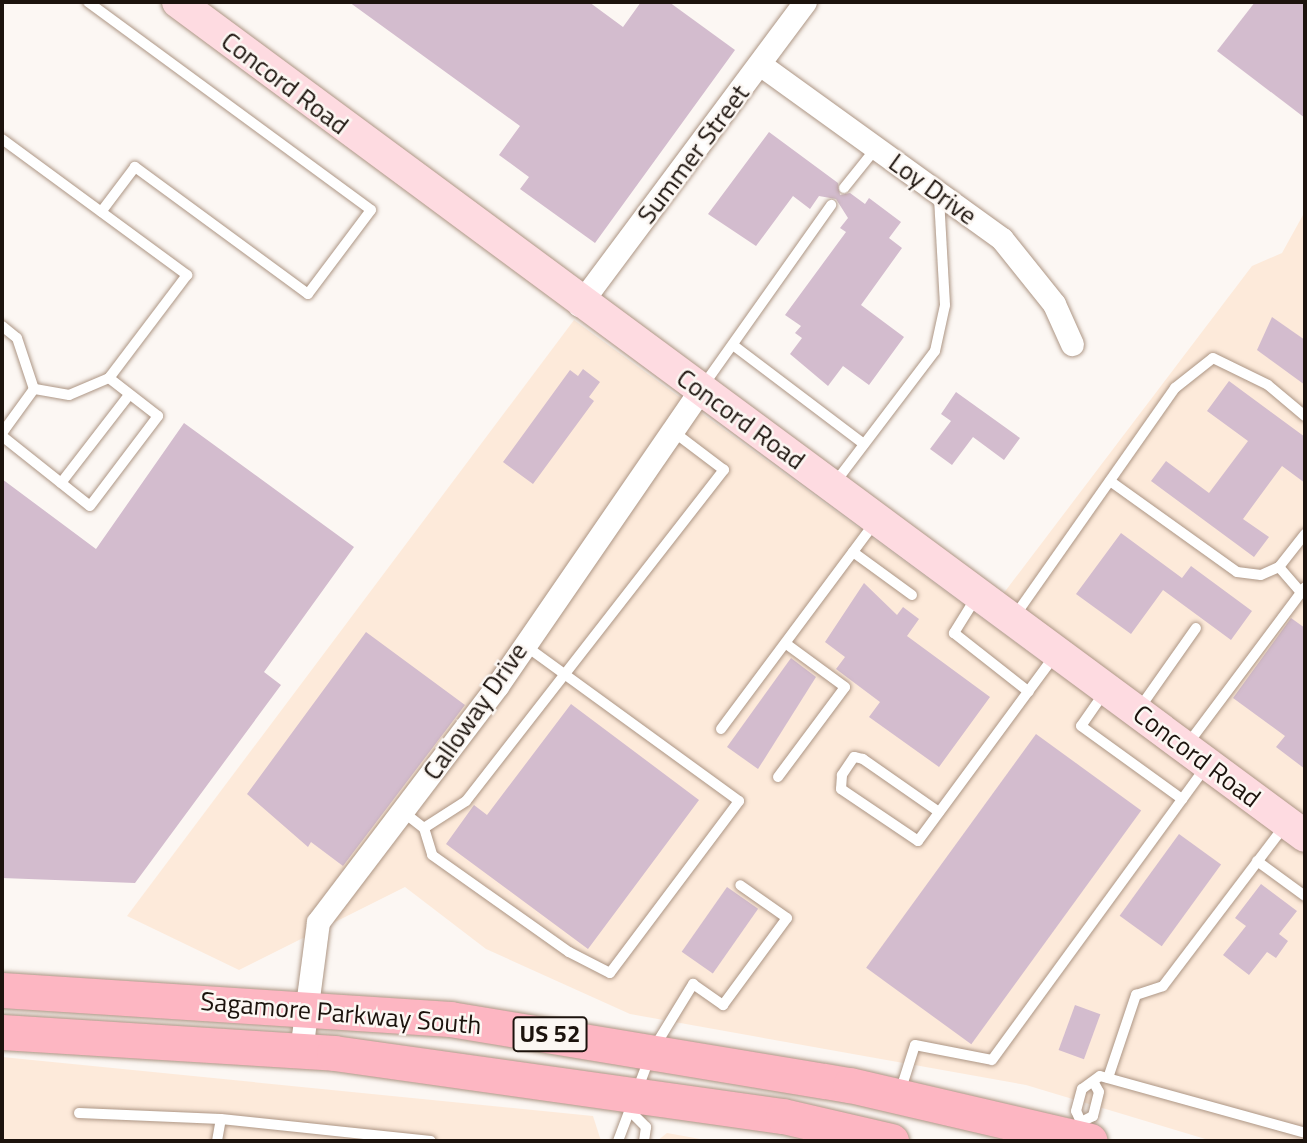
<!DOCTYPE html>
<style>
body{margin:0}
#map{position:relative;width:1307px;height:1143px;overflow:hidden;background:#fcf7f3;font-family:"Titillium Web",sans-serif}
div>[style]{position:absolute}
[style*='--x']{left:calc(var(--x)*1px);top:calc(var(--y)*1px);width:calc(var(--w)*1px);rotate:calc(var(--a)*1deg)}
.commercial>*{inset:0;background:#fdeada}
.building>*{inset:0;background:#d3bcce;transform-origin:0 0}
.roads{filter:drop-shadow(0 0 2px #ad9685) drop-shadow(0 0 2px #ad9685)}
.lane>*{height:10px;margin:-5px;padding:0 5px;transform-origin:5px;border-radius:5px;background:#fff}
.street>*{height:23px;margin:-11.5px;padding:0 11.5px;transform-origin:11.5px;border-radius:11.5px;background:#fff}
.secondary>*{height:32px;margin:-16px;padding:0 16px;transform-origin:16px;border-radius:16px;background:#fedbe1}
.primary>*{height:35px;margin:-17.5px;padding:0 17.5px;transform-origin:17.5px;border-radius:17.5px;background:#fdb6c2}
span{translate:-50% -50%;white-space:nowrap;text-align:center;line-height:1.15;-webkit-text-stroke:5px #fcf7f3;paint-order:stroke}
.shield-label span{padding:2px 5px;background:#fcf7f3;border:2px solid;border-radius:5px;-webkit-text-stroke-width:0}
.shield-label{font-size:24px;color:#1c130d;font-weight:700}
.street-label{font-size:26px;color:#1c130d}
.frame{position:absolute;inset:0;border:4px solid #1c130d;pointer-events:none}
</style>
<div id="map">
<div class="commercial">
<i style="clip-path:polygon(1303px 215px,1305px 217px,1305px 821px,1000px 598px,1252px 266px,1282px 253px)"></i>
<i style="clip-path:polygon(574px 320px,1305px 854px,1305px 1141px,1212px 1141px,1026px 1085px,630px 1014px,486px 949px,405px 887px,239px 970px,127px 916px)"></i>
<i style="clip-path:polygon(2px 1057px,593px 1116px,601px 1141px,2px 1141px)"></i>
<i style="clip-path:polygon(667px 1133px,711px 1141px,657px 1141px)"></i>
</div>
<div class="building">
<i style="clip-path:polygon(349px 2px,589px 2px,623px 27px,641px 2px,669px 2px,735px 50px,595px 243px,520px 189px,529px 177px,499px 155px,520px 126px)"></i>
<i style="clip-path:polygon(1255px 2px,1305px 2px,1305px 118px,1217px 51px)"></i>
<i style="clip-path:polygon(769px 132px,838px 183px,840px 195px,850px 193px,865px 204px,869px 198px,901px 222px,889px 238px,902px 248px,861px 305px,904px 337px,869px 385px,843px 366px,828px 386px,790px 354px,802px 338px,795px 333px,801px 326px,785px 315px,846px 232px,840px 228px,848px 218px,836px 199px,819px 196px,810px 209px,793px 196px,756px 246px,708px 214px)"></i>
<i style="clip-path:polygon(1272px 317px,1305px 340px,1305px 385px,1257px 350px)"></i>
<i style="clip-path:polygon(583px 369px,600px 382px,589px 397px,594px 401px,533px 484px,503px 462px,570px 370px,578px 376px)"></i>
<i style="clip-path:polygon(1229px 381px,1305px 437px,1305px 483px,1282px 466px,1243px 519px,1269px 537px,1254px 557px,1151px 481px,1166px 461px,1209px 493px,1248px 441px,1207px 411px)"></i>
<i style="clip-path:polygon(956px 392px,1020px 438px,1004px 460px,973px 437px,952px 465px,930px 449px,951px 421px,941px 414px)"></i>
<i style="clip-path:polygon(184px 423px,354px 547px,264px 672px,281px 685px,135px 883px,2px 878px,2px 479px,96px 549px)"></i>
<i style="clip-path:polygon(1121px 533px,1182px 578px,1191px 566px,1252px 611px,1231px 640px,1163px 590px,1131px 634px,1076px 594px)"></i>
<i style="clip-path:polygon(864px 583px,897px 615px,903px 607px,919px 619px,907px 636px,990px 697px,939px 767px,869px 717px,880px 702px,836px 669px,845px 657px,825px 642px)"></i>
<i style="clip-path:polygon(1291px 618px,1305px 628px,1305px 769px,1276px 747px,1285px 736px,1233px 698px)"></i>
<i style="clip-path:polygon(366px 632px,465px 705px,343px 866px,311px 842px,308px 847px,247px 794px)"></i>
<i style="clip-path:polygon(791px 658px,816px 677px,758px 769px,727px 747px)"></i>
<i style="clip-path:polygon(571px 704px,699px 800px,588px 949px,446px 844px,474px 805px,487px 815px)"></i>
<i style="left:1036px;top:734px;width:130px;height:289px;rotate:36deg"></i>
<i style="left:1179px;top:834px;width:52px;height:101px;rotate:36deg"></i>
<i style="clip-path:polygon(1261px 884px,1297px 911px,1279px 934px,1288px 941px,1276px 958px,1267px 952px,1249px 975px,1223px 955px,1246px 926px,1235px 918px)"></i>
<i style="left:727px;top:887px;width:38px;height:79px;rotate:35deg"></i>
<i style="left:1075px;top:1005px;width:27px;height:48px;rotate:20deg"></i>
</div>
<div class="roads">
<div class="lane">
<i style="--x:88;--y:2;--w:351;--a:36.3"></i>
<i style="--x:371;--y:210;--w:105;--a:126.9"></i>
<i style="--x:308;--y:294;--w:215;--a:-143.7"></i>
<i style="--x:135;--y:167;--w:56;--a:127.1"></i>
<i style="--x:2;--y:139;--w:230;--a:36.3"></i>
<i style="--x:187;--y:275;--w:129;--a:127.1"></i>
<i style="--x:844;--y:188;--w:51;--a:-51.3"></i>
<i style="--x:2;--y:326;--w:19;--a:39"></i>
<i style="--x:17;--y:338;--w:54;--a:71.6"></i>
<i style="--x:34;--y:389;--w:54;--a:126"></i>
<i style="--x:733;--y:345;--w:164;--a:37.1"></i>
<i style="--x:703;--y:386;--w:222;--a:-54.7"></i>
<i style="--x:2;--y:436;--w:112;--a:38.5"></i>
<i style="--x:90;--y:506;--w:113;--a:-52.9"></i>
<i style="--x:158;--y:416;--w:62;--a:-142.2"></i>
<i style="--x:109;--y:378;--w:43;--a:157"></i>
<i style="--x:69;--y:395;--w:36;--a:-170"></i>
<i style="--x:1110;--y:481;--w:156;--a:35.6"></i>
<i style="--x:1237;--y:572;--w:24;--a:7"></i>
<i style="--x:1261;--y:575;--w:20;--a:-24"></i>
<i style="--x:1279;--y:567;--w:42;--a:-51.8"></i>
<i style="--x:61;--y:483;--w:111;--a:-52.3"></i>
<i style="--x:834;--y:484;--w:167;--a:-52.8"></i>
<i style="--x:935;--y:351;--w:47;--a:-77.7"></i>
<i style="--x:945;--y:305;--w:109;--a:-93.2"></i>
<i style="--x:853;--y:552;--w:73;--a:36.1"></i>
<i style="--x:1279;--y:567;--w:33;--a:49"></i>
<i style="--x:977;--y:596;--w:44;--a:121.9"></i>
<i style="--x:954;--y:633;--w:95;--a:38.2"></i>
<i style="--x:1014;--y:617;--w:280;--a:-54.9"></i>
<i style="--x:1175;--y:388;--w:48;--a:-38.3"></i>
<i style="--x:1213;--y:358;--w:61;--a:26.1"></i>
<i style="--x:1268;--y:385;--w:48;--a:40"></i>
<i style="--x:1104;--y:693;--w:40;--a:124.9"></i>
<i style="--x:1081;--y:726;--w:125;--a:35.9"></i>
<i style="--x:1139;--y:709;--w:99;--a:-54.9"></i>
<i style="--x:721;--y:729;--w:259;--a:-53.3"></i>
<i style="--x:1187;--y:745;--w:197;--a:-53.2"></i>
<i style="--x:778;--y:777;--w:112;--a:-53.3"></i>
<i style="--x:845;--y:687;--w:74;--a:-143.7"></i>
<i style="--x:402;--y:811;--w:28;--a:38"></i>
<i style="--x:424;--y:828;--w:28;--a:73"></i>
<i style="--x:432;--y:855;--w:168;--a:35.3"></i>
<i style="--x:569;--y:952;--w:46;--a:27.1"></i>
<i style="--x:610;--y:973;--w:215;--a:-53.1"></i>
<i style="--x:739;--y:801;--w:267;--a:-144"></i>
<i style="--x:939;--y:812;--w:93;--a:-145.1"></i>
<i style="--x:863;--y:759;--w:9;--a:-167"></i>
<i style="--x:854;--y:757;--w:22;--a:124"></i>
<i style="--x:842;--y:775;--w:14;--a:94"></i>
<i style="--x:841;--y:789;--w:93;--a:34"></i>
<i style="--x:918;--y:841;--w:232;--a:-53.6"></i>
<i style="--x:424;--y:828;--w:50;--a:-32.7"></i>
<i style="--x:466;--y:801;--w:420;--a:-52.1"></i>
<i style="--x:724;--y:470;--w:63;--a:-142.8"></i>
<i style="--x:1257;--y:861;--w:59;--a:36.1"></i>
<i style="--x:1108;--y:1078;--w:88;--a:-71.4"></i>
<i style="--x:1136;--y:995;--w:28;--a:-18"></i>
<i style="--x:1163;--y:986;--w:203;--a:-52.8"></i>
<i style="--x:1094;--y:1083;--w:10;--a:61"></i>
<i style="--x:1099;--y:1092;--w:25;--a:104"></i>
<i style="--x:1093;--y:1116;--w:13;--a:153"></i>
<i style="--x:1081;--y:1122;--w:12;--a:-114"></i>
<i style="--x:1076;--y:1111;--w:23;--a:-75"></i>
<i style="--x:1082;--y:1089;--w:22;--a:-36"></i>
<i style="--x:1100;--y:1076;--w:213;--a:15.5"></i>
<i style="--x:900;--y:1092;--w:49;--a:-72.3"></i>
<i style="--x:915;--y:1045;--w:78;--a:11"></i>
<i style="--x:992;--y:1060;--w:364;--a:-53.9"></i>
<i style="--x:79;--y:1113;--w:142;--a:2.4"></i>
<i style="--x:632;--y:1113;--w:20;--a:45"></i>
<i style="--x:646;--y:1127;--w:14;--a:98"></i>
<i style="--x:217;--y:1141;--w:22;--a:-80"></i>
<i style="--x:221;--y:1119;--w:211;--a:6"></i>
<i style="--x:618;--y:1141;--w:96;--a:-69.3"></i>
<i style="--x:652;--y:1051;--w:79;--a:-58.5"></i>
<i style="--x:693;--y:984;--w:37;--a:35"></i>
<i style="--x:723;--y:1005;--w:108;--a:-53.7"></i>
<i style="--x:787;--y:918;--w:57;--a:-144.9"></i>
</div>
<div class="street">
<i style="--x:761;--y:65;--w:297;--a:35.8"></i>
<i style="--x:1002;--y:239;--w:83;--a:51.3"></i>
<i style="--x:1054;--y:304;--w:44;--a:65.8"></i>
<i style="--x:579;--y:305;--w:378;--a:-53.3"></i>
<i style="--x:301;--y:1051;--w:130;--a:-82.5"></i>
<i style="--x:318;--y:922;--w:296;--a:-52.8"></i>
<i style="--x:497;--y:686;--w:360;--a:-55.5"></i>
</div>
<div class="secondary">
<i style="--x:178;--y:2;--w:1402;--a:36.5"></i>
</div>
<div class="primary">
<i style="--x:2;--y:990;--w:449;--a:3.7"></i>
<i style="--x:450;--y:1019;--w:405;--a:9.4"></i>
<i style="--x:850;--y:1085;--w:246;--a:13.1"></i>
<i style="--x:2;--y:1032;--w:333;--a:3.6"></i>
<i style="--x:334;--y:1053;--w:453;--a:8"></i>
<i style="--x:783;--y:1116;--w:111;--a:13"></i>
</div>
</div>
<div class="shield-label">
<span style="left:550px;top:1034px">US 52</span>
</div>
<div class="street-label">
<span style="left:285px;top:83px;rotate:37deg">Concord Road</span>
<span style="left:693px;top:154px;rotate:-53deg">Summer Street</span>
<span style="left:933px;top:189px;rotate:36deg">Loy Drive</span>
<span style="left:741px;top:419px;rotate:36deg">Concord Road</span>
<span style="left:475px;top:711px;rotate:-55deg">Calloway Drive</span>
<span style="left:1197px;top:756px;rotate:37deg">Concord Road</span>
<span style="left:341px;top:1013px;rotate:5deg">Sagamore Parkway South</span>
</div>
<div class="frame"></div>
</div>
